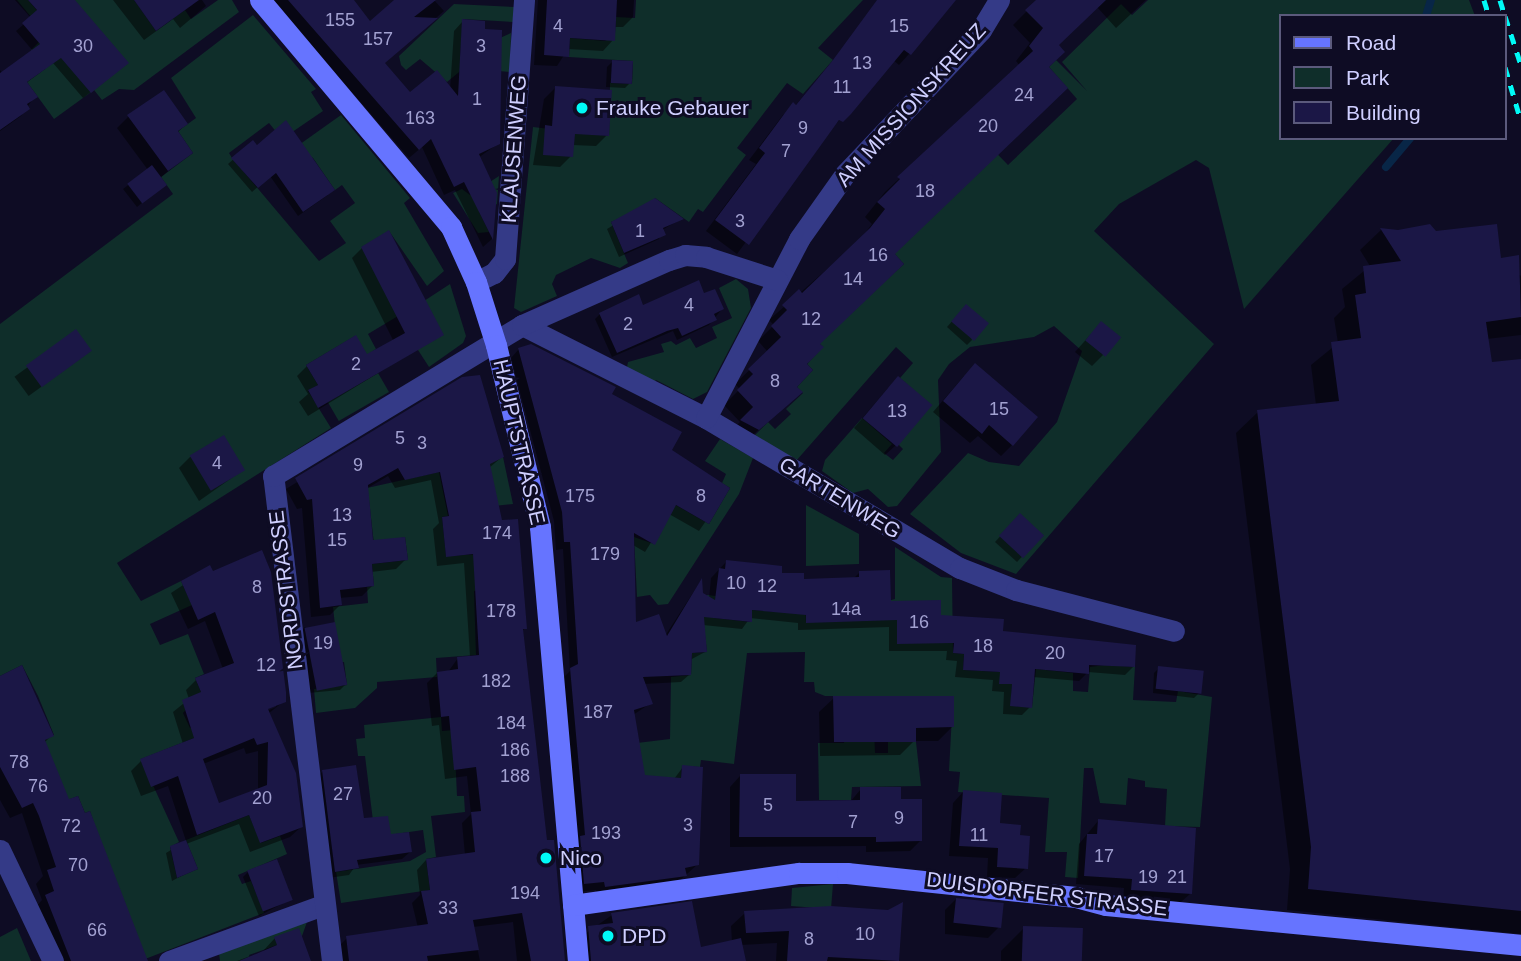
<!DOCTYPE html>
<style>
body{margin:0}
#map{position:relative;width:1521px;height:961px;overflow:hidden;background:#0e0c24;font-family:Arial,sans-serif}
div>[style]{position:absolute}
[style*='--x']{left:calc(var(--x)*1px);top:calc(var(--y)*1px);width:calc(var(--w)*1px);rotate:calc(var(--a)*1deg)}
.green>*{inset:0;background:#0f2e2a;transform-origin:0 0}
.shadow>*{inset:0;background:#0007;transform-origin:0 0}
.stream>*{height:8px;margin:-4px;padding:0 4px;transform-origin:4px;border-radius:4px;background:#082647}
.building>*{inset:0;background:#1b1746;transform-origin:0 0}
.street>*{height:21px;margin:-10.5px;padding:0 10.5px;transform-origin:10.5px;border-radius:10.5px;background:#343a87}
.secondary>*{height:21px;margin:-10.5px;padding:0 10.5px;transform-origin:10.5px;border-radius:10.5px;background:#6674ff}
.rail>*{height:5px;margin-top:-2.5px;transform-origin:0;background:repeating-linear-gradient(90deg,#00faf6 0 10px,transparent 0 19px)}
.dots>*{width:19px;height:19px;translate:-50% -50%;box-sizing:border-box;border:4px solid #0e0c24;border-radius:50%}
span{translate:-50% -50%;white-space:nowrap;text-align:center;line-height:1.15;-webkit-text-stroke:6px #0e0c24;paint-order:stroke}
.number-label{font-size:18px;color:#a2a1d1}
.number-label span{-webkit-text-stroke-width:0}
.street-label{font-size:21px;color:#cfcfff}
.poi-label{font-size:21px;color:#cfcfff}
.left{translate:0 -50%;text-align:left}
.legend{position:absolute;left:1279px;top:14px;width:228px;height:126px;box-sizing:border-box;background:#0e0c24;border:2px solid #5b5a7c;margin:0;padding:9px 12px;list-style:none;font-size:21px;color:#cfcfff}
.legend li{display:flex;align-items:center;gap:14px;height:35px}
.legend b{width:35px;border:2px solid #5b5a7c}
</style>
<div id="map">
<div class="green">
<i style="clip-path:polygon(17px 0,28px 0,45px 20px,68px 0,134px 0,156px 31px,185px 10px,191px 19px,218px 0,232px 0,239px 12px,134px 90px,119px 89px,102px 100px,94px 90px,54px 119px,27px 82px,45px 69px,31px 50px,46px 35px)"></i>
<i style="clip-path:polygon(636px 0,863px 0,818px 48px,833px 60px,803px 94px,787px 83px,737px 148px,746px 155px,703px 212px,698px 209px,689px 222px,655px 198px,649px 206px,611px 222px,628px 263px,620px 268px,591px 258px,556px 275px,552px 284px,557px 296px,521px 312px,514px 308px,533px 127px,609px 136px,610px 83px,632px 84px,633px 61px,569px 57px,570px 38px,605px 41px,615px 33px,616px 17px,635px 18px)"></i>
<i style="clip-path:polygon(1148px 0,1469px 0,1475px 16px,1281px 16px,1281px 138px,1394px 138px,1244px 309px,1209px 168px,1196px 160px,1119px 204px,1094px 231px,1214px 344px,1016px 574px,961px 553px,910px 514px,968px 453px,989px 462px,1019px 466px,1057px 422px,1082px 351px,1054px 326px,1034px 337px,970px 347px,949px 364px,938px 380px,941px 452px,897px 506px,888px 507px,868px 489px,853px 493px,822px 471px,825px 460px,862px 418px,892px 444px,884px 453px,893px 460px,903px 449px,898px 444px,931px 405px,900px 378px,913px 363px,896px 347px,796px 461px,754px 436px,768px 422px,775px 429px,791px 414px,786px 409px,803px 393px,797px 387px,813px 370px,807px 364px,823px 347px,818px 342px,904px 264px,882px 240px,978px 134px,1008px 165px,1077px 99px,1049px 67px,1056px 60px,1087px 91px,1062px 62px,1121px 4px,1132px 15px)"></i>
<i style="clip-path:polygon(454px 4px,514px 7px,514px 22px,463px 19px,460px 56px,511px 33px,510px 72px,464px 68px,447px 82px,420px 59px,406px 70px,401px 65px,399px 56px)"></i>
<i style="clip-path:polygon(253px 15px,316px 89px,311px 92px,323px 111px,282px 139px,269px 123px,229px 153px,232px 158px,319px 261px,346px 243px,330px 221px,355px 203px,342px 185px,335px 190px,313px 158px,296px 147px,341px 115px,410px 198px,404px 203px,444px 271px,427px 286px,389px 231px,362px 247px,398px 316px,368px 334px,376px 349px,367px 355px,355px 336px,306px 365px,318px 385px,308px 391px,331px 428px,117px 563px,141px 601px,181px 581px,192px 605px,150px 624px,160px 645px,188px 634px,204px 674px,195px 678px,201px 692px,183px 713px,190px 728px,219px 716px,262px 711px,141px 759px,179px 842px,170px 847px,177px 878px,198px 869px,186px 840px,249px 815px,261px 843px,280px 836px,287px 854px,238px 875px,242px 884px,251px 881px,264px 913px,140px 961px,90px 811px,85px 813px,78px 796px,62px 802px,31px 745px,54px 735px,38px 696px,22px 665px,0 676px,0 324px,173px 194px,161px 177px,193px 153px,178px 131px,196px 118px,171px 78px)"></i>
<i style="clip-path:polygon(499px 176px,497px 204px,479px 212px,489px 232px,478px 233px,453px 193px,462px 189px,470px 195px)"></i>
<i style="clip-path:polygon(736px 279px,748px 289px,751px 308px,707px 392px,693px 399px,656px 380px,653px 384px,626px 372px,628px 362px,664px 352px,661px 344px,671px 341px,676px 345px,690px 338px,696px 348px,717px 338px,712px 327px,732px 318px,719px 288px)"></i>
<i style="clip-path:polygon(450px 284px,466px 336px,463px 343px,429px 367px,418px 350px,424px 301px)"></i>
<i style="left:378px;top:373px;width:22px;height:58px;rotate:60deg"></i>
<i style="clip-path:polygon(720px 439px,753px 458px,739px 494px,668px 604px,658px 605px,650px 595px,637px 597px,634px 537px,654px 544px,672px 503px,709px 524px,730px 488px,722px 483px,726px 474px,705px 461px)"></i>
<i style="clip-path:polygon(503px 457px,513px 504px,476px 508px,489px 460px)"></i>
<i style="clip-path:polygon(439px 472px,448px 516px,442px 517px,446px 556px,482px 554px,485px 589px,474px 591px,476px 655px,436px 658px,437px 677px,377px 682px,377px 688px,355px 708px,316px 713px,314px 689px,347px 685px,344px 662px,339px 662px,333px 607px,368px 603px,367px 587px,374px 586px,372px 564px,408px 560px,405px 537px,374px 544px,369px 500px,358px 490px)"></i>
<i style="clip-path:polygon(806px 505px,859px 534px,859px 564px,806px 566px)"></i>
<i style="clip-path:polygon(895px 547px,941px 577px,952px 578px,953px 653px,964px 654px,963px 670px,1000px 672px,1000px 683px,1012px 684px,1011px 706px,1032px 707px,1036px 669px,1073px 673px,1073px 691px,1088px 692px,1090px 667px,1105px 665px,1135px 667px,1133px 700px,1176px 702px,1178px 691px,1212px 697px,1200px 827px,1165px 826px,1167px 789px,1145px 787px,1145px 781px,1128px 778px,1126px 805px,1100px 803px,1093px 768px,1084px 768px,1078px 878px,1065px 877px,1067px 852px,1045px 852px,1049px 798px,958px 792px,960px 772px,949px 771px,953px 696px,825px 696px,815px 692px,814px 682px,804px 682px,805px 652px,747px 653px,734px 764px,701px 760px,700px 767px,682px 766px,681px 778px,643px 807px,637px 743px,670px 739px,671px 677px,691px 675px,692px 653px,707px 652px,705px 635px,692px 635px,707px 595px,716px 596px,714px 618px,750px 622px,752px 610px,778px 612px,779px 597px,805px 597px,806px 623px,895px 599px)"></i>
<i style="clip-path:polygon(441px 717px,442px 731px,454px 730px,457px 796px,464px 796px,465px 812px,431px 816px,436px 857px,426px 859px,430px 890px,341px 903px,336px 872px,410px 861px,426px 852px,423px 830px,375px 837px,365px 756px,358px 756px,356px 739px,365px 738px,364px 725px)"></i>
<i style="clip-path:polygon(874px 727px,875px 753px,888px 753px,888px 742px,916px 742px,921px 786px,852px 787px,851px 800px,819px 800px,818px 743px,844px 743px,845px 730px)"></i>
<i style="clip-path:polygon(833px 884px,831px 909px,791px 906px,792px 888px)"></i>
<i style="clip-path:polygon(307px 922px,302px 936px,249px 955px,251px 961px,220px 961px,219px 953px)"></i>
<i style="clip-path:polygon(17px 928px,31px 961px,0 961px,0 937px)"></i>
</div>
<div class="shadow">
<i style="clip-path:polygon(15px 0,73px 0,120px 69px,83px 98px,53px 63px,26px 83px,35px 96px,21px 116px,0 131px,0 70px,2px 73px,33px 51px,16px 31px,31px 18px)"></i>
<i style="clip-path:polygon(113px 0,202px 0,206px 6px,180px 28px,173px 19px,144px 40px)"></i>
<i style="clip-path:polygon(272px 0,352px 0,369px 24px,397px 0,434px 0,444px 11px,383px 64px,410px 95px,450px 90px,454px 31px,463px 21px,499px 143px,478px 158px,495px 193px,492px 239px,483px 247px,455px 190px,444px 195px,422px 147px,409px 158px)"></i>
<i style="clip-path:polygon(538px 0,634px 0,633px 17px,623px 27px,614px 27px,613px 40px,603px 51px,568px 49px,557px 66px,534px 65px)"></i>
<i style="clip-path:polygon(884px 0,942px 0,949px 6px,909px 54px,899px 65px,893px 60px,818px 144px,737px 254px,706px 231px,756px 164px,749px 160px,783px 115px,795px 106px)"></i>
<i style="clip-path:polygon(1038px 0,1146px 0,1116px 28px,1097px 7px,1057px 45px,1046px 68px,818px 344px,795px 387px,801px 392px,744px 443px,728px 434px,740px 422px,724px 405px,740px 389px,735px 384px,768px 352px,758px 341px,774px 325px,769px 320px,858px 242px,872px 224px,865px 217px,885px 192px,1020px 66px,1016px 61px,1030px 43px,1013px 25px)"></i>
<i style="clip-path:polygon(612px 62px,630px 83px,625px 88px,606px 87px,607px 67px)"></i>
<i style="clip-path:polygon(555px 88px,607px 135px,596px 146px,572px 145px,571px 156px,560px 167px,533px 165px,544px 99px)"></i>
<i style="clip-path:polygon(128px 117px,186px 124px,177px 133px,191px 152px,160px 178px,159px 189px,137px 207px,123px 189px,148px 170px,117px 128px)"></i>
<i style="clip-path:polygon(253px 142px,328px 195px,298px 216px,270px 176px,252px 192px,228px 164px)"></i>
<i style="clip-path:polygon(655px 200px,681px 219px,662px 230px,659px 239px,619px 257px,607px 229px)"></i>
<i style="clip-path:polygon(1381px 230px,1435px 233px,1500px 260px,1521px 276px,1521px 335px,1487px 339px,1491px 364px,1521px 361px,1521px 934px,1287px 910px,1290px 869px,1236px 433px,1258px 412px,1316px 405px,1311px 365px,1338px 343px,1334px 318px,1345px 307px,1342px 289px,1370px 266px,1360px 250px)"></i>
<i style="clip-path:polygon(362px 248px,442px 334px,308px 416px,299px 402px,308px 394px,297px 376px,307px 366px,366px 357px,393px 340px,352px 258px)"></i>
<i style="clip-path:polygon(643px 307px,722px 309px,709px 325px,677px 340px,673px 331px,612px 357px,595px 319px,600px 314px)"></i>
<i style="clip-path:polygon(961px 311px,972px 340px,967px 345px,947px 327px)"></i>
<i style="left:76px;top:332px;width:24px;height:76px;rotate:54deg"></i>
<i style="clip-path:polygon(1091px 334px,1103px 355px,1092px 366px,1075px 352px)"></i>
<i style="clip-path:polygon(519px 349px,609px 395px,670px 450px,728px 489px,699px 531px,669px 514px,645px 552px,633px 545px,634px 625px,665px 636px,700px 582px,701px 594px,709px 599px,711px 578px,726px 562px,803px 581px,853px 579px,859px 573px,889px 603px,1133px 667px,1125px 675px,1088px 672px,1079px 681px,1033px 677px,1030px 707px,1022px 715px,1003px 714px,1004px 692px,992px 691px,993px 680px,955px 677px,957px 661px,946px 660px,947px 651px,889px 651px,889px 627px,798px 630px,798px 623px,750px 618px,742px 629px,703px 625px,705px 652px,690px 660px,690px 674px,681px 682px,644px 684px,651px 703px,633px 715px,643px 777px,674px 779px,683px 767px,698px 864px,677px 883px,597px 894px,596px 890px,577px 892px,563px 678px,570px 671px,563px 549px,556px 550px,554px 521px,511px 358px)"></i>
<i style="clip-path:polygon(964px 376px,1012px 445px,1001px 456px,978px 436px,970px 443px,933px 412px)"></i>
<i style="clip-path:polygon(463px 379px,502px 457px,489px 468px,525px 628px,521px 632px,546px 842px,564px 961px,517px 961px,513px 922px,473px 927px,480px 961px,338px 961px,337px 948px,347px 938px,418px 928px,412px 903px,420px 895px,417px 870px,426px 860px,465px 855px,462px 823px,471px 814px,467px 776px,445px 779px,439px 725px,432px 726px,427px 683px,437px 673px,448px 672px,458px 658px,470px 657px,464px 563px,437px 566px,433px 529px,439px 523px,431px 480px,395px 488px,388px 476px,366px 489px,372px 542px,406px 559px,396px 569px,371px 572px,372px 586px,362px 596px,339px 598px,340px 605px,330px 615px,311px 617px,302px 508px,297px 509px,286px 489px)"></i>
<i style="clip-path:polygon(888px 388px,895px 446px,885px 455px,854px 428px)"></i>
<i style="clip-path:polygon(190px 457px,243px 470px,199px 501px,179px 468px)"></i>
<i style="clip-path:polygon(1015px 520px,1042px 535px,1017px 562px,995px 542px)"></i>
<i style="clip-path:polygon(evenodd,209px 568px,284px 701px,268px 714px,301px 827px,290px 837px,250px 852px,239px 824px,186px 844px,196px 868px,172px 881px,166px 853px,186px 841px,168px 786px,141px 796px,131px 771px,141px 761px,183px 744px,173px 712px,189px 699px,186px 690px,196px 680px,223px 669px,205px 621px,188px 629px,171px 593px,209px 568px,276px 703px,276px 707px,260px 714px,276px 703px,209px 568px,244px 748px,246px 754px,258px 751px,258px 790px,218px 805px,203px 764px,244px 748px)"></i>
<i style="clip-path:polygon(305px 627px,345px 685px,340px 690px,308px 693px,300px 632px)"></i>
<i style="clip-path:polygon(1159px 668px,1199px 693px,1194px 698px,1153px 693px,1154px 673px)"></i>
<i style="clip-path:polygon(0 678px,52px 735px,44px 743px,68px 802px,146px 961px,55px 961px,35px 908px,42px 900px,36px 884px,43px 876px,22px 813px,10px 818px,0 800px)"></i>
<i style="clip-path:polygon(834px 698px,952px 727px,938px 741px,914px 741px,900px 755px,820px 756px,819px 712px)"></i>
<i style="clip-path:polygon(323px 771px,362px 820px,410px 852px,402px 859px,356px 865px,349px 875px,328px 878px,315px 779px)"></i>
<i style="clip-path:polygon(740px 776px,794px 803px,850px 802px,861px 789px,899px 801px,921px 840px,910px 851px,866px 852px,866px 846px,730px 847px,730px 787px)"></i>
<i style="clip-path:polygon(963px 792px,998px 825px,1018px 836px,1026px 868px,1015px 878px,987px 877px,988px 858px,949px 856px,953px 803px)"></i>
<i style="clip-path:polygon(1098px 821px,1190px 894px,1181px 902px,1123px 899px,1124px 888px,1076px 884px,1079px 844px)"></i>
<i style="clip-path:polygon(248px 872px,289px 900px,259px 916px,243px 877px)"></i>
<i style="clip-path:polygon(956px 899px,999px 927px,988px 938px,945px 934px,945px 910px)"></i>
<i style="clip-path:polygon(901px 905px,897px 961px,776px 961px,777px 943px,741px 945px,744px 961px,580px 961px,579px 938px,612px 915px,699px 949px,732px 942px,731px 926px,745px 913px,889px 911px)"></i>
<i style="clip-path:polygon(1024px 928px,1080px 961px,1001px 961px,1001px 951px)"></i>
<i style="clip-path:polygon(275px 938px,306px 961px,237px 961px,263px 951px)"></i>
</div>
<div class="stream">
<i style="--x:1426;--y:16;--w:17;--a:-73"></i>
<i style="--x:1386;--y:167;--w:38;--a:-50"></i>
</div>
<div class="building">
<i style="clip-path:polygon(28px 0,75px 0,129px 63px,91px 93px,61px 58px,27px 82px,38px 97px,27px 104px,30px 109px,0 130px,0 73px,40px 44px,22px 23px,37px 10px)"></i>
<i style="clip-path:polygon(134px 0,199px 0,156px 31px)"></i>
<i style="clip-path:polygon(288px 0,354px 0,370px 21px,394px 0,436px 0,414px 17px,438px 18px,385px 63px,410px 92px,437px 70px,458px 96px,462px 19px,485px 21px,485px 29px,502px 30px,500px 144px,479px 154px,497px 193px,493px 240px,464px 182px,454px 187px,431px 139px,419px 150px)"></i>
<i style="clip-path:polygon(547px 0,617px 0,615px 41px,570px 38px,569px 57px,544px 55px)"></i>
<i style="clip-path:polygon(877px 0,956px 0,911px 55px,904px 50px,851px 114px,843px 122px,839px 120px,749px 245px,715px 220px,765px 153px,759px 148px,793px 102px,796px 105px,833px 60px)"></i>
<i style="clip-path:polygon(1036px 0,1106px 0,1059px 45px,1065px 52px,1049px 67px,1068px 88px,895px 254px,904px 264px,820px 344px,824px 347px,807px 364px,813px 370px,797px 387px,803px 392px,759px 430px,740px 420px,753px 407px,737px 390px,753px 374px,748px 369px,781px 337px,771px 326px,787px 310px,782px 305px,799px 289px,802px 293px,870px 228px,885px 209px,877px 202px,900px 179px,897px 177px,1033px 51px,1029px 46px,1043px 28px,1025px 10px)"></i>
<i style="left:612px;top:60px;width:21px;height:23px;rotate:3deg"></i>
<i style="clip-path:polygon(555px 86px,612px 90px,609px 136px,575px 134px,573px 157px,543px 155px,545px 125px,552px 126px)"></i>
<i style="clip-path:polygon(164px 90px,188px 124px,178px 131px,193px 153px,168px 171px,127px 115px)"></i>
<i style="clip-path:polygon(286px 120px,335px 190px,303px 212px,276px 173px,258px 188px,231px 158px,253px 140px,257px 145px)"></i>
<i style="left:152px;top:165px;width:25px;height:31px;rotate:53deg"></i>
<i style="clip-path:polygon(655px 198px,684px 219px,663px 228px,666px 235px,624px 253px,611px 222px)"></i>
<i style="clip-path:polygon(1430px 224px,1436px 231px,1497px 224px,1501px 258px,1519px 255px,1521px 317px,1486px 322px,1492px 362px,1521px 359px,1521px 911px,1308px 889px,1311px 847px,1257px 410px,1339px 401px,1331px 342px,1361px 338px,1355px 295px,1366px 293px,1363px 266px,1401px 261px,1380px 228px,1398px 230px)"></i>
<i style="clip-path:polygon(389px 230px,444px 335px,318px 408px,308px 390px,318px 385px,306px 365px,356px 335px,367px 354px,405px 333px,361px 247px)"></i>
<i style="clip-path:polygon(699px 280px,704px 293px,715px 289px,724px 309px,714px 314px,717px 320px,682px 336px,678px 328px,667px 331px,617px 353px,599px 313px,639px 294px,643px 305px)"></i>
<i style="left:966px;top:304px;width:30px;height:23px;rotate:40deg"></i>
<i style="left:1101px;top:321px;width:26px;height:25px;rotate:39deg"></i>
<i style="left:76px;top:329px;width:27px;height:62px;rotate:54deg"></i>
<i style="clip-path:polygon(531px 344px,616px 387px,612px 394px,682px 432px,672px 450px,730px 488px,709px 524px,676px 505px,655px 545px,634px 533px,636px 622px,659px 614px,667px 636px,702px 578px,703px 593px,715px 600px,719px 568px,725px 569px,726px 560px,782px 566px,782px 573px,804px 573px,804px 579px,859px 577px,859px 571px,890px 570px,891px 601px,941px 600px,941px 615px,1004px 619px,1003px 631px,1136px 645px,1135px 667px,1089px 665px,1089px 674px,1035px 669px,1032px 708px,1010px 706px,1012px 684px,999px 684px,1000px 672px,963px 670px,964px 654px,953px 653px,954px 643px,897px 644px,897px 620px,806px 623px,806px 615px,752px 610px,752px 622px,704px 617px,707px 652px,692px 653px,691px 675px,643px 677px,653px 704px,634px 710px,645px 775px,681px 778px,682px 765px,703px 767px,699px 865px,685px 868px,687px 876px,605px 887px,604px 882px,584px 884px,580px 836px,585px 835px,570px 668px,578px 664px,570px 542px,564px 542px,562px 512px,518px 348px)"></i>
<i style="clip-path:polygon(975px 363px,1038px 417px,1013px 446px,989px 425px,982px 434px,943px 401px)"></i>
<i style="clip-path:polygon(480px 375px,504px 457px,490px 464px,502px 520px,518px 519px,527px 629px,523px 629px,547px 840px,554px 840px,565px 961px,531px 961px,522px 913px,473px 920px,479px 950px,427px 956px,428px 961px,349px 961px,346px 936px,428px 924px,421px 891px,430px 890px,426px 859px,475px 852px,471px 812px,481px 811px,476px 767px,454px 770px,449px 716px,441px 717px,437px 672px,458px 669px,457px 657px,479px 655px,473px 554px,446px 557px,442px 517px,449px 516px,440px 472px,405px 480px,398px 468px,368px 485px,373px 540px,405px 537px,408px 560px,372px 564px,374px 586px,340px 590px,342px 605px,320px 608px,312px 499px,307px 500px,295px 478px,462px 377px)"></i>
<i style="left:898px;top:376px;width:45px;height:55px;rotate:40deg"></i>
<i style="left:224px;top:435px;width:41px;height:40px;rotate:59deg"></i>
<i style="left:1020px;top:513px;width:33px;height:31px;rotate:43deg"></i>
<i style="clip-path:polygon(evenodd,262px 550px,271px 572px,286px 692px,286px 702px,268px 709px,296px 773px,303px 827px,260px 843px,249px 815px,197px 835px,178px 776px,151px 787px,140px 759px,194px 738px,182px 700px,201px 692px,195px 678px,234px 663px,215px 612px,198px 620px,181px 581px,210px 565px,213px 571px,262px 550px,254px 738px,257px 745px,268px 742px,267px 785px,219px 803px,203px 759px,254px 738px)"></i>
<i style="left:335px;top:622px;width:64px;height:31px;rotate:79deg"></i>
<i style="clip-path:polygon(22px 665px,54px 736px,45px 740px,69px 799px,78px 796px,85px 813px,90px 811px,148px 961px,71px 961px,45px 895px,54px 891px,47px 870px,56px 867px,39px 816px,33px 803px,22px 808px,0 767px,0 676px)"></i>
<i style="left:1158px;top:666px;width:46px;height:23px;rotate:6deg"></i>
<i style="clip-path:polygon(833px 696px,954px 696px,954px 727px,916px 728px,916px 742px,834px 742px)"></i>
<i style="clip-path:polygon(356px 765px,364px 818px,388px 816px,391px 834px,409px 832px,412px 852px,357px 860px,359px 868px,335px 872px,322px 770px)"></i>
<i style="clip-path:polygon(740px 774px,796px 774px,796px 801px,860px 800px,860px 787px,901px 787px,901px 799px,922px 799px,922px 841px,876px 842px,876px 837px,739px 837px)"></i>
<i style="clip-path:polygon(963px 790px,1002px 793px,1000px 823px,1021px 825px,1020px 835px,1030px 836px,1028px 869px,997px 867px,998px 848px,959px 846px)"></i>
<i style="clip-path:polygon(1098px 819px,1196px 828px,1192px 894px,1131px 890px,1132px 879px,1084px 876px,1087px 834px,1097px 834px)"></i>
<i style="clip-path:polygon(186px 840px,198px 869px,177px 878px,170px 846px)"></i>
<i style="left:277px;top:859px;width:44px;height:32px;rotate:69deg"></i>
<i style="left:956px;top:898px;width:48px;height:25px;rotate:6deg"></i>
<i style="clip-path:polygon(692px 901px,701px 947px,741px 938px,746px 961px,591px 961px,588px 926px,613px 923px,611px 913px)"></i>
<i style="clip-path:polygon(903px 902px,899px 961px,828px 957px,827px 961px,787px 961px,789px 931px,746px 933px,744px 911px,831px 906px,888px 910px)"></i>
<i style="left:1023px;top:926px;width:60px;height:35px;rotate:2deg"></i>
<i style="clip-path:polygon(299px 928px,311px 961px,239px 961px,277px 945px,274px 937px)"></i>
</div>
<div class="street">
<i style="--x:476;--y:282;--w:20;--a:-27"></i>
<i style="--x:494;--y:273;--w:18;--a:-52"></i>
<i style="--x:505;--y:259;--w:260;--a:-85.8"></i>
<i style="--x:522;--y:325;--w:206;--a:26.8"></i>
<i style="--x:706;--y:418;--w:295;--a:30.6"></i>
<i style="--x:960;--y:568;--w:60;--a:21.4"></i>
<i style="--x:1016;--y:590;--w:163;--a:14.5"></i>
<i style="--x:706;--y:418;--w:202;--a:-62.5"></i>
<i style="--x:799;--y:239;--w:80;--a:-54.7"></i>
<i style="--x:845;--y:174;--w:198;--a:-46.6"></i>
<i style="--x:981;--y:30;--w:35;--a:-59"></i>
<i style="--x:0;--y:850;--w:123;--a:64.5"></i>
<i style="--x:169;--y:961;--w:164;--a:-20"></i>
<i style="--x:332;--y:961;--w:489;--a:-96.9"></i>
<i style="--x:273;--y:476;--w:291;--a:-31.2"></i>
<i style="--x:522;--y:325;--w:161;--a:-23.9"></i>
<i style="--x:669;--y:260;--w:17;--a:-17"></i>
<i style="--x:685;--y:255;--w:21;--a:5"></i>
<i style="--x:706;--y:257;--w:75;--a:17.9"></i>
</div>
<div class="secondary">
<i style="--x:260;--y:0;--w:297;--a:49.9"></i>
<i style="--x:451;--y:227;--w:60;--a:65.6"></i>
<i style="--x:476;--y:282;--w:66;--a:72.4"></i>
<i style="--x:496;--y:345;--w:187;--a:76.4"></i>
<i style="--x:540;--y:527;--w:436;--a:85"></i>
<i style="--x:573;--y:905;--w:228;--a:-8.1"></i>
<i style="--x:799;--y:873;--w:48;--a:0"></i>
<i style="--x:847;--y:873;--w:230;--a:6"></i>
<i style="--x:1076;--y:897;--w:31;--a:15"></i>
<i style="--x:1106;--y:905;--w:417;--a:5.5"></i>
</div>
<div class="rail">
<i style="--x:1484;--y:0;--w:17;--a:73"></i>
<i style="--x:1500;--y:0;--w:17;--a:73"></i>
<i style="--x:1505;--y:16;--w:52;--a:71.9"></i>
<i style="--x:1505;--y:67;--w:56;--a:73.5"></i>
</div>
<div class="dots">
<i style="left:582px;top:108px;background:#00faf6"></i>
<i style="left:546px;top:858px;background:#00faf6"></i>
<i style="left:608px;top:936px;background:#00faf6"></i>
</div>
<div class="number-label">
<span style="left:340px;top:20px">155</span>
<span style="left:558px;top:26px">4</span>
<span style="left:899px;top:26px">15</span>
<span style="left:378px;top:39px">157</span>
<span style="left:83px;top:46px">30</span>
<span style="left:481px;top:46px">3</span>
<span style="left:862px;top:63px">13</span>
<span style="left:842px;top:87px">11</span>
<span style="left:1024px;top:95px">24</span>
<span style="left:477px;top:99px">1</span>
<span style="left:420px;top:118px">163</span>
<span style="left:988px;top:126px">20</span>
<span style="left:803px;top:128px">9</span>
<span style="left:786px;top:151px">7</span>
<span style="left:925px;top:191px">18</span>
<span style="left:740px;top:221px">3</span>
<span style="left:640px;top:231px">1</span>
<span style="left:878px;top:255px">16</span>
<span style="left:853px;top:279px">14</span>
<span style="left:689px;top:305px">4</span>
<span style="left:811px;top:319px">12</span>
<span style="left:628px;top:324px">2</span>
<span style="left:356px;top:364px">2</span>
<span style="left:775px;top:381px">8</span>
<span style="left:999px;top:409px">15</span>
<span style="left:897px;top:411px">13</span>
<span style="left:400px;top:438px">5</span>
<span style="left:422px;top:443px">3</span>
<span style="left:217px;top:463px">4</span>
<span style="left:358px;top:465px">9</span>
<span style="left:580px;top:496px">175</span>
<span style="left:701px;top:496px">8</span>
<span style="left:342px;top:515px">13</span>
<span style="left:497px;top:533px">174</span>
<span style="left:337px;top:540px">15</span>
<span style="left:605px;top:554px">179</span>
<span style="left:736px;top:583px">10</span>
<span style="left:767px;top:586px">12</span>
<span style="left:257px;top:587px">8</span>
<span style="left:846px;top:609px">14a</span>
<span style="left:501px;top:611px">178</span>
<span style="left:919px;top:622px">16</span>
<span style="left:323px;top:643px">19</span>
<span style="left:983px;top:646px">18</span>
<span style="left:1055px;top:653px">20</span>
<span style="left:266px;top:665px">12</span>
<span style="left:496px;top:681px">182</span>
<span style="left:598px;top:712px">187</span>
<span style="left:511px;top:723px">184</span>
<span style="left:515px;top:750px">186</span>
<span style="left:19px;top:762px">78</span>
<span style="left:515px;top:776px">188</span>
<span style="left:38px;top:786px">76</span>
<span style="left:343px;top:794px">27</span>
<span style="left:262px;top:798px">20</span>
<span style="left:768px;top:805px">5</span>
<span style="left:899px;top:818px">9</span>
<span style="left:853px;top:822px">7</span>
<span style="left:688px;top:825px">3</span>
<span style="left:71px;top:826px">72</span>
<span style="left:606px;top:833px">193</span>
<span style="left:979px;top:835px">11</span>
<span style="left:1104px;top:856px">17</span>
<span style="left:78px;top:865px">70</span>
<span style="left:1148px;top:877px">19</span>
<span style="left:1177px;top:877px">21</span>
<span style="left:525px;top:893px">194</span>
<span style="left:448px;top:908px">33</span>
<span style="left:97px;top:930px">66</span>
<span style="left:865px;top:934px">10</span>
<span style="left:809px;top:939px">8</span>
</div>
<div class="street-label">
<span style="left:911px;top:105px;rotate:-48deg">AM MISSIONSKREUZ</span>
<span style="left:514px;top:149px;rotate:-86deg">KLAUSENWEG</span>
<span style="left:519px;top:442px;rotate:77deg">HAUPTSTRASSE</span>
<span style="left:840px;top:498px;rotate:31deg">GARTENWEG</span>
<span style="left:286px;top:590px;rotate:-97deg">NORDSTRASSE</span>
<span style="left:1047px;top:894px;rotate:7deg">DUISDORFER STRASSE</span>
</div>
<div class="poi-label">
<span class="left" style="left:596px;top:108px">Frauke Gebauer</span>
<span class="left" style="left:560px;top:858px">Nico</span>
<span class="left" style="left:622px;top:936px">DPD</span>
</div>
<ul class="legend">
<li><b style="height:9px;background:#6674ff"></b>Road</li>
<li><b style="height:19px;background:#0f2e2a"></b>Park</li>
<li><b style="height:19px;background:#1b1746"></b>Building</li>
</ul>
</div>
